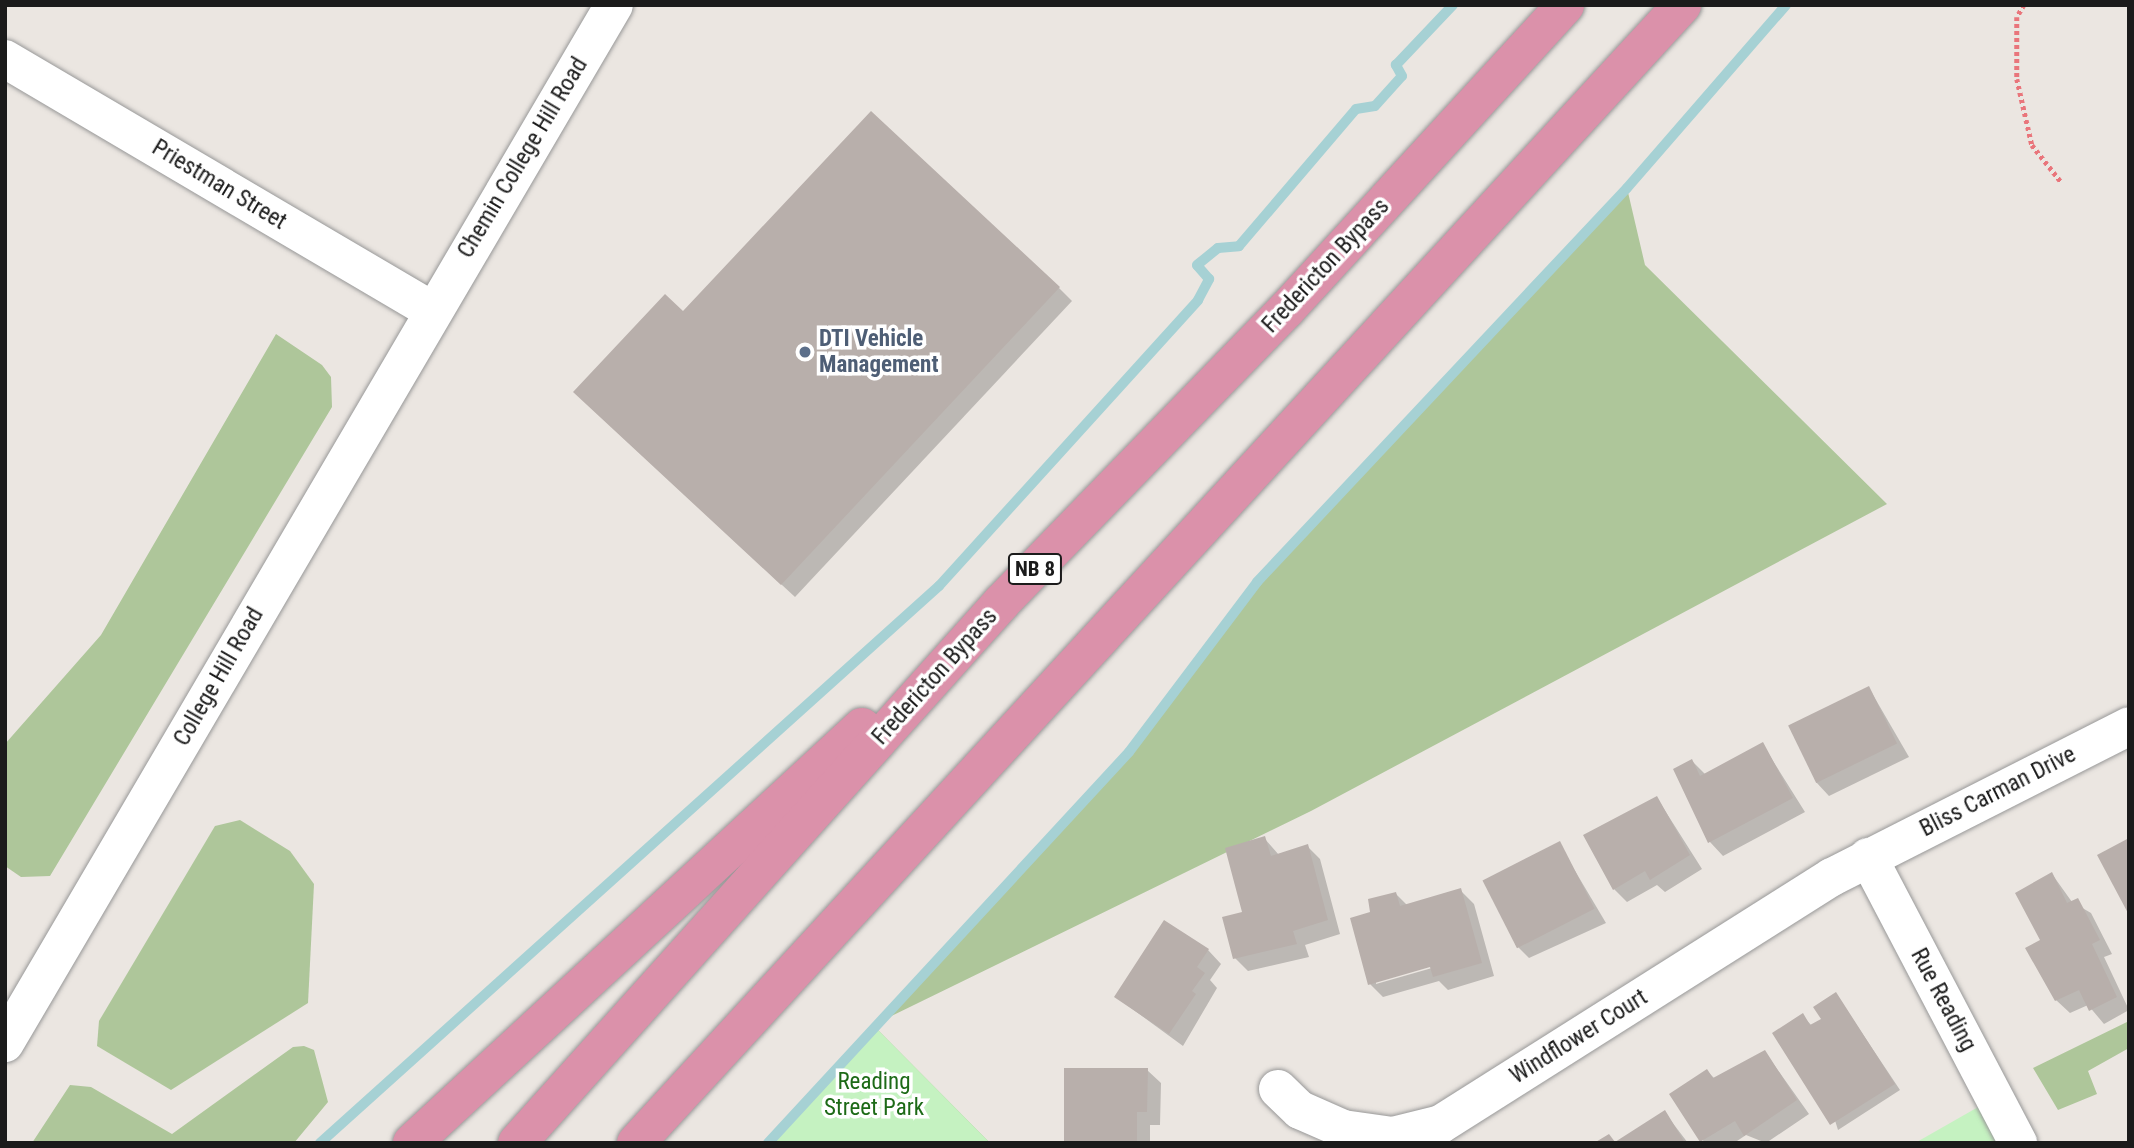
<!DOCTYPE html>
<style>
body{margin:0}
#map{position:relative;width:2134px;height:1148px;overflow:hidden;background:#ebe6e1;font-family:"Roboto Condensed",sans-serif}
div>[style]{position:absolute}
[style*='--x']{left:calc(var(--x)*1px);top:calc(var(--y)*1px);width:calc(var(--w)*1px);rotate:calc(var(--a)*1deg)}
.forest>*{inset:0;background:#aec69a}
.park>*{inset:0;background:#c5f2c1}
.shadow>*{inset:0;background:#0003}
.stream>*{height:10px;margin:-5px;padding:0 5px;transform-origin:5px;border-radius:5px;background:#a6d1d4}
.building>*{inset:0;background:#b8afab;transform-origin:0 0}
.path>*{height:4.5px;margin-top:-2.25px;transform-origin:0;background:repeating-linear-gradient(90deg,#e9757b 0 3.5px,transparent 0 7px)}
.roads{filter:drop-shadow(0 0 2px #989898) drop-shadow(0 0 2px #989898)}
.minor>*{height:38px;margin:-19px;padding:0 19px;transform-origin:19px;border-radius:19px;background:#fff}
.highway>*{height:38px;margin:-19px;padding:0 19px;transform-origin:19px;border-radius:19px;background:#db91aa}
.dots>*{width:19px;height:19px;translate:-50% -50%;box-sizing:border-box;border:4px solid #fff;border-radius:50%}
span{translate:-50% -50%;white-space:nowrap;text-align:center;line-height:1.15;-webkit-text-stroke:7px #fff;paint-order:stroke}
.shield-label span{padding:2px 5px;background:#fff;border:2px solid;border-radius:5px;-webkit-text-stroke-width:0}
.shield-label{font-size:21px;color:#1b1b1b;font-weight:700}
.street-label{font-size:23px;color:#1b1b1b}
.service-label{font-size:23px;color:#4e5e75;font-weight:700}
.left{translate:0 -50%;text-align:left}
.park-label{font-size:23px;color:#1d6a17}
.frame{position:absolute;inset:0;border:7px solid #1b1b1b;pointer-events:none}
</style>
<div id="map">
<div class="forest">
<i style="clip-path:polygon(1627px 188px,1645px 265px,1887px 504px,1311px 811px,873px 1025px,990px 1143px,768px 1143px,873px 1025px,1129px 752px,1257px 582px)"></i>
<i style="clip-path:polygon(276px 334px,322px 365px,331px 377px,332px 407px,50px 876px,21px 877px,5px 866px,5px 744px,101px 635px)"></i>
<i style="clip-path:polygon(240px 820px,290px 851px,314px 884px,308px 1003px,171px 1090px,97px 1046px,99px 1021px,215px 826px)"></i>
<i style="clip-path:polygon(2129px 1021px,2129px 1048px,2088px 1071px,2097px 1094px,2058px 1110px,2033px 1068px)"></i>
<i style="clip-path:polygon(304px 1046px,314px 1050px,328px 1102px,294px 1143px,32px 1143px,70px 1085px,91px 1087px,172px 1134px,293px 1047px)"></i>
</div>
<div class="park">
<i style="clip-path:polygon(873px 1025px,990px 1143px,768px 1143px)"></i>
<i style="clip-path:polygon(1994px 1098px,2018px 1143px,1915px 1143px)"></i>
</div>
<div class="shadow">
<i style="clip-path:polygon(1059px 288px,1072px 301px,795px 597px,588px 405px,684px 314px)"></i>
<i style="clip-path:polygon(1869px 688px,1909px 757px,1829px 796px,1816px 782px)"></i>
<i style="clip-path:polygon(1763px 745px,1805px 812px,1723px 856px,1710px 842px,1675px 769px,1692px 761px,1706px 775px)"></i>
<i style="clip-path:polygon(1657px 798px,1702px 869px,1665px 892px,1657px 885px,1627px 902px,1614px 889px)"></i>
<i style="clip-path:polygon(1264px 838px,1279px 855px,1307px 846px,1320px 859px,1340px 934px,1305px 945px,1309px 957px,1248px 971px,1235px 958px)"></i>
<i style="clip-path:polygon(1559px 844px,1606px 923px,1529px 958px,1515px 944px)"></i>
<i style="clip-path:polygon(2052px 874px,2072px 902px,2091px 913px,2112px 954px,2104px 957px,2129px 1010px,2104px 1024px,2088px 1005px,2070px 1013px,2056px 1000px,2042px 941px)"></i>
<i style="clip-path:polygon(evenodd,1460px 890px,1474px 904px,1494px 976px,1448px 990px,1439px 981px,1383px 997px,1370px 984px,1372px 914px,1395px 893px,1407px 905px,1460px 890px,1438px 963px,1439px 966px,1376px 984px,1376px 980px,1438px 963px)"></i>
<i style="clip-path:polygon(1208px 950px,1221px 964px,1210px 980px,1217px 988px,1183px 1046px,1116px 997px)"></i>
<i style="clip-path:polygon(1836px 994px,1900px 1090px,1838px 1130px,1802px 1015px,1812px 1026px,1824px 1019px)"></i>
<i style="clip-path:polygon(1765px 1052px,1809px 1114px,1766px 1143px,1746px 1135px,1734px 1143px,1703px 1143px,1707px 1071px,1715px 1079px)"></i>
<i style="clip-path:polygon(1147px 1070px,1161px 1083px,1160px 1125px,1150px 1125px,1150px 1143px,1066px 1143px)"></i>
<i style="clip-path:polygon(1665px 1113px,1688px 1143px,1617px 1143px)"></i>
</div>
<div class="stream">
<i style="--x:320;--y:1143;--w:833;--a:-41.98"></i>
<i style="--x:939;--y:586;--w:386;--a:-47.8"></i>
<i style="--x:1198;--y:300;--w:24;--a:-62"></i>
<i style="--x:1209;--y:279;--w:18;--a:-131"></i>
<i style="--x:1197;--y:265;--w:27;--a:-39"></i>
<i style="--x:1218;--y:248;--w:21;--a:-5"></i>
<i style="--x:1239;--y:246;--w:180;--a:-49.5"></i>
<i style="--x:1356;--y:109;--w:19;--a:-9"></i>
<i style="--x:1375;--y:106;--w:40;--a:-48"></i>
<i style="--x:1402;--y:76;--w:13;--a:-119"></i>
<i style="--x:1396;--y:65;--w:83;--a:-46.5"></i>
<i style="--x:768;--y:1143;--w:532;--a:-47.28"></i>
<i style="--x:1129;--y:752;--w:213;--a:-53"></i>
<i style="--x:1257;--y:582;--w:540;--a:-46.8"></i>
<i style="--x:1627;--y:188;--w:242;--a:-49"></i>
</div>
<div class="building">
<i style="clip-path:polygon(871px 111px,1060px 287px,781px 585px,573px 392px,665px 294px,683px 311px)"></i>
<i style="left:1869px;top:686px;width:64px;height:90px;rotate:64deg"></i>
<i style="clip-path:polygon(1763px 742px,1793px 798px,1708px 843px,1673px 769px,1692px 759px,1700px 776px)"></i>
<i style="clip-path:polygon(1657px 796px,1690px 855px,1650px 880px,1645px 871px,1613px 890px,1583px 835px)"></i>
<i style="clip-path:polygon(1265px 836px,1271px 856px,1308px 844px,1328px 920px,1293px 931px,1297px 944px,1233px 959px,1222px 917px,1242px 912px,1225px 848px)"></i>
<i style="clip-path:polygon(2129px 838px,2129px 915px,2097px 855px)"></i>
<i style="left:1560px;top:841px;width:76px;height:87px;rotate:63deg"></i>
<i style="clip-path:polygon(2052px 872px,2067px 903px,2078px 898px,2100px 940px,2092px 944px,2117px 997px,2089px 1011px,2079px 990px,2055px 1001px,2025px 948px,2040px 940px,2015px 893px)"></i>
<i style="clip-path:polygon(1461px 888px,1482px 963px,1433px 977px,1430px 967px,1368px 985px,1350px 918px,1370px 912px,1368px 899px,1396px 892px,1400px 906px)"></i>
<i style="clip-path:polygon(1164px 920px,1209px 949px,1197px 967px,1205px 973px,1192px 991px,1196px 994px,1169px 1034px,1114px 997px)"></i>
<i style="clip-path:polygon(1836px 992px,1895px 1084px,1830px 1125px,1772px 1033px,1803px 1013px,1810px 1025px,1821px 1019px,1813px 1007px)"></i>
<i style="clip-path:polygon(1765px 1050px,1797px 1100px,1744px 1136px,1735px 1121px,1700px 1142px,1669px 1094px,1707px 1069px,1713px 1078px)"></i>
<i style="clip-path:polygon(1064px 1068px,1148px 1068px,1147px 1112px,1137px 1112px,1137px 1143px,1064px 1143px)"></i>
<i style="clip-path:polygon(1665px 1110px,1685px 1143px,1594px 1143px,1609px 1134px,1615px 1142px)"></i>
</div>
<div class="path">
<i style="--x:2024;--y:5;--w:14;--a:120"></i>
<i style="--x:2017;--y:17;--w:62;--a:90"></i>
<i style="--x:2017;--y:79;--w:68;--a:77.2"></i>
<i style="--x:2032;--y:145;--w:48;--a:51.7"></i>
</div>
<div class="roads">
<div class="minor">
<i style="--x:5;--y:59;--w:496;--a:30.5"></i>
<i style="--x:1868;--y:857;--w:323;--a:62.3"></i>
<i style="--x:5;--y:1043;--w:1203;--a:-59.6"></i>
<i style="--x:1278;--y:1089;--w:30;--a:44"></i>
<i style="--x:1300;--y:1110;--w:47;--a:23.8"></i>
<i style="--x:1343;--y:1129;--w:50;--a:8"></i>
<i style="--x:1393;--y:1136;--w:49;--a:-14"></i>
<i style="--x:1441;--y:1124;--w:462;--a:-32.3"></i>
<i style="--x:1832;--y:877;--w:333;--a:-26.9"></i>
</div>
<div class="highway">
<i style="--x:412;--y:1143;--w:613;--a:-42.75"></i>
<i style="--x:517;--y:1143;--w:727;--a:-48.12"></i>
<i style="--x:1002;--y:602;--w:407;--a:-45.8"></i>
<i style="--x:1286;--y:310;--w:413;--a:-47.5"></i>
<i style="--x:636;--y:1143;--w:1546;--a:-47.41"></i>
</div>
</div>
<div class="dots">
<i style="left:805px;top:352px;background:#5c6f8a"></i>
</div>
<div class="shield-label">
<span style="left:1035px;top:569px">NB 8</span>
</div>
<div class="street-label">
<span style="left:523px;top:158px;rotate:-59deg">Chemin College Hill Road</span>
<span style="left:219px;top:185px;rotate:31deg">Priestman Street</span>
<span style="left:1326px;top:266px;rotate:-47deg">Fredericton Bypass</span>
<span style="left:219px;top:677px;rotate:-60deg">College Hill Road</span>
<span style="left:935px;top:677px;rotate:-48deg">Fredericton Bypass</span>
<span style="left:1998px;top:792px;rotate:-27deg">Bliss Carman Drive</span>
<span style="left:1943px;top:1000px;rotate:62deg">Rue Reading</span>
<span style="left:1579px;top:1037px;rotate:-32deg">Windflower Court</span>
</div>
<div class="service-label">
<span class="left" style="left:819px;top:352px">DTI Vehicle<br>Management</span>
</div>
<div class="park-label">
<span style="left:874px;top:1095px">Reading<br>Street Park</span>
</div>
<div class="frame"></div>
</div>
